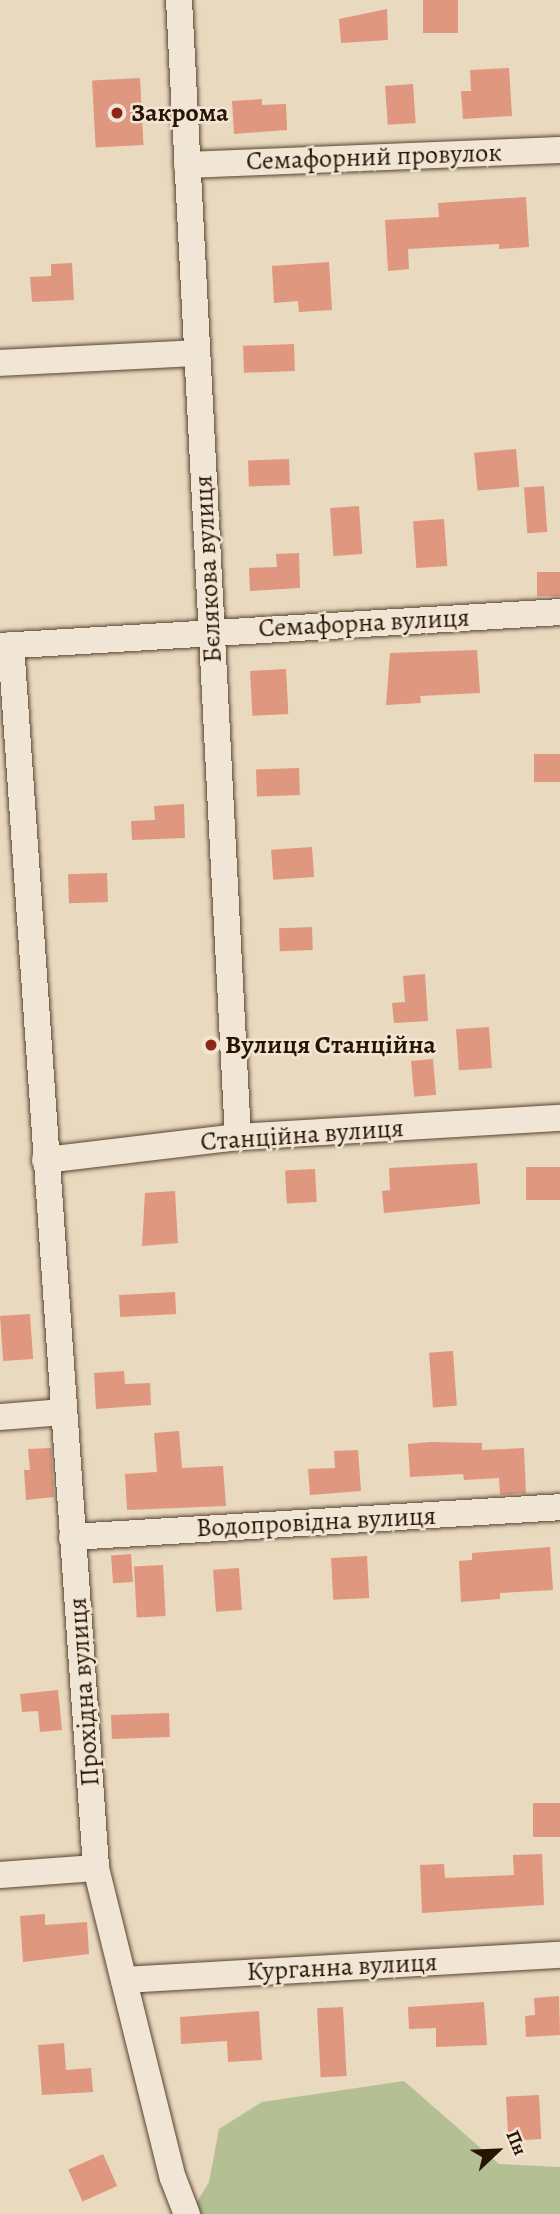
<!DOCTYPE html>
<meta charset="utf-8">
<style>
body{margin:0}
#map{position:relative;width:560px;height:2214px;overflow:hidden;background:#e9d9be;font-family:Alegreya,serif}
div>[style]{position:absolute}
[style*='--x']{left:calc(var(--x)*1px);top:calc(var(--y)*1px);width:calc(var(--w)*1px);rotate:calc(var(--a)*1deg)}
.green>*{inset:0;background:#b4c093}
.building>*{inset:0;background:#df977f;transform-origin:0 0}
.roads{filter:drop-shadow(0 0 2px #594430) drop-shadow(0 0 2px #594430)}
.minor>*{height:26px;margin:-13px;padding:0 13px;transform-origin:13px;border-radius:13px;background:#f1e6d5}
.dots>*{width:19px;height:19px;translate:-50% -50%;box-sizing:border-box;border:4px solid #f1e6d5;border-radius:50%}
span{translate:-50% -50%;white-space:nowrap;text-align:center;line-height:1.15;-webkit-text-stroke:5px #f1e6d5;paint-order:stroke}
.poi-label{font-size:26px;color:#291301;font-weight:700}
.left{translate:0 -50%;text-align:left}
.street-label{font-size:26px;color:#291301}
.north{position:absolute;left:462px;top:2116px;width:70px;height:70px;-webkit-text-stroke:5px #f1e6d5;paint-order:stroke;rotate:67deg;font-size:19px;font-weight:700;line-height:28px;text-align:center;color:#291301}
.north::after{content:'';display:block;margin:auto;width:24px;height:32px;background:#291301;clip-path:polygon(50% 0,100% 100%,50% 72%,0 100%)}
</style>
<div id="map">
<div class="green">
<i style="clip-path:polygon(404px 2081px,499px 2164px,560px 2167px,560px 2214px,190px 2214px,209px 2182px,219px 2129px,262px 2102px)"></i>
</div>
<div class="building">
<i style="left:423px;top:0;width:35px;height:33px"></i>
<i style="clip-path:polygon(387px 9px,388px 40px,341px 43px,339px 19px)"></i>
<i style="clip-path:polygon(509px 68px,512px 116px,463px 119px,461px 91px,471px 91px,470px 70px)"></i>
<i style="left:140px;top:78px;width:67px;height:48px;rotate:87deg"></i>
<i style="left:413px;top:84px;width:39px;height:28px;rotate:86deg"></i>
<i style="clip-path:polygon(262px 99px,262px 105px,286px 104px,287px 130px,234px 134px,232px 101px)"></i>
<i style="clip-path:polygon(526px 197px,529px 247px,499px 249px,499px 244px,408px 249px,409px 269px,388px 271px,385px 220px,439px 217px,438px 203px)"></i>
<i style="clip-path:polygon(329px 262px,332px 310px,299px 312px,298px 301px,274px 303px,272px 266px)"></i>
<i style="clip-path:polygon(72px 263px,74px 300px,32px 302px,30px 277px,51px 276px,51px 264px)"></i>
<i style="left:294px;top:344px;width:27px;height:51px;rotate:88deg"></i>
<i style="left:516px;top:449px;width:38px;height:42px;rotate:85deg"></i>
<i style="left:289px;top:459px;width:26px;height:41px;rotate:88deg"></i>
<i style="left:544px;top:486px;width:46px;height:20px;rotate:86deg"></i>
<i style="left:359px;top:506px;width:48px;height:29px;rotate:86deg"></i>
<i style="left:444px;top:519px;width:47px;height:31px;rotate:86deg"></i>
<i style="clip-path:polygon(299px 553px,300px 588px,250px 591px,249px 568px,277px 567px,276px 554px)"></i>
<i style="left:560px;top:572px;width:24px;height:23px;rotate:90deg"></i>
<i style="clip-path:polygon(477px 650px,480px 693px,420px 696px,421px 703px,386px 705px,390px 653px)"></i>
<i style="left:286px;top:669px;width:45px;height:36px;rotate:87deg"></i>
<i style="left:560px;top:754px;width:28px;height:26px;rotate:90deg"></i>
<i style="left:299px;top:768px;width:27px;height:43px;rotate:88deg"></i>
<i style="clip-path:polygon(184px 804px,185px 838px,132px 840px,131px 821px,155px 820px,154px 806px)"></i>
<i style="left:312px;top:847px;width:30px;height:41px;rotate:86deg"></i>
<i style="left:107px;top:873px;width:29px;height:39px;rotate:88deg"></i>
<i style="left:312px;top:927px;width:23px;height:33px;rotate:88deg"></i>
<i style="clip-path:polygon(425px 974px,428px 1021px,394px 1023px,392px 1003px,405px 1002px,403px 976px)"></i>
<i style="left:489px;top:1027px;width:41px;height:33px;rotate:86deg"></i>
<i style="left:433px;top:1059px;width:36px;height:22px;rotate:85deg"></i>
<i style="clip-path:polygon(477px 1163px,480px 1204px,384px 1213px,382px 1191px,390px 1190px,389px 1168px)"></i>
<i style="left:560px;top:1167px;width:33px;height:34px;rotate:90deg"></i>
<i style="left:315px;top:1169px;width:33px;height:30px;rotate:87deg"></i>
<i style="clip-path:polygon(175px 1191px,178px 1243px,142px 1246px,145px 1193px)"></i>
<i style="left:175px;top:1292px;width:22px;height:56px;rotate:87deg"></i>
<i style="left:30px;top:1314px;width:45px;height:30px;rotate:86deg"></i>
<i style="left:453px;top:1351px;width:55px;height:24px;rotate:86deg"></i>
<i style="clip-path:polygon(124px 1371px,125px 1384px,150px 1383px,151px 1405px,96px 1409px,94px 1373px)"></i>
<i style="clip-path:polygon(179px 1431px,182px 1468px,223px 1466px,226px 1506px,127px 1510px,125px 1474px,157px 1472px,154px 1433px)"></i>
<i style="clip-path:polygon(430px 1442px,482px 1443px,482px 1450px,524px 1448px,526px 1493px,500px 1495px,499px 1478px,464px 1480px,463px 1474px,410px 1477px,408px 1444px)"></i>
<i style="clip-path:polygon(51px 1448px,54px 1497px,26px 1500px,24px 1470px,30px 1470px,28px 1449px)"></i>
<i style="clip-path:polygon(358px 1450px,361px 1491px,310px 1495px,308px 1469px,335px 1468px,334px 1451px)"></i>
<i style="clip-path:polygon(550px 1547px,553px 1590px,500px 1593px,500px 1599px,461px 1602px,459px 1561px,472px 1560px,472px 1553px)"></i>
<i style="left:131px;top:1554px;width:28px;height:20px;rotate:86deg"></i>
<i style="left:367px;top:1556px;width:42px;height:36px;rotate:87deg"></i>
<i style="left:163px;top:1565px;width:51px;height:29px;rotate:87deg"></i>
<i style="left:239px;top:1568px;width:42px;height:26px;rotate:86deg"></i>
<i style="clip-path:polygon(58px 1690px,62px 1730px,40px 1732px,38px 1711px,22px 1712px,20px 1694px)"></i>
<i style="left:169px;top:1713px;width:24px;height:58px;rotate:88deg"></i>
<i style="left:560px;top:1803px;width:34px;height:27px;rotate:90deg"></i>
<i style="clip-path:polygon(542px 1854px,544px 1905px,422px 1913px,420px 1865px,444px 1864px,445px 1878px,514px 1875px,513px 1855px)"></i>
<i style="clip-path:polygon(45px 1914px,45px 1925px,87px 1922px,89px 1954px,23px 1962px,20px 1916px)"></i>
<i style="clip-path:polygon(559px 1996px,560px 2035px,526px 2037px,525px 2016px,535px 2015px,534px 1998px)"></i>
<i style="clip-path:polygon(484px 2002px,487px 2045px,436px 2047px,436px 2028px,409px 2029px,408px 2007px)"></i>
<i style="left:343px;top:2007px;width:69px;height:26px;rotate:87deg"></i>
<i style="clip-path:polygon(259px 2011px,262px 2060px,228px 2062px,227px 2041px,181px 2044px,180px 2017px)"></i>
<i style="clip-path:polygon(64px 2043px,66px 2070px,91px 2068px,93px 2092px,42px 2095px,38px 2045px)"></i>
<i style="left:539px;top:2095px;width:44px;height:33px;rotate:87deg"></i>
<i style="left:103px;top:2154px;width:35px;height:38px;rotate:66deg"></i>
</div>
<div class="roads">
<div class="minor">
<i style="--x:179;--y:0;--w:1139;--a:87.03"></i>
<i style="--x:187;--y:165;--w:373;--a:-2.3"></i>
<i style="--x:0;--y:363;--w:197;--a:-2.9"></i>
<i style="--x:11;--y:645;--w:1226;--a:86.02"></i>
<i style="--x:96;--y:1868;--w:319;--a:76.1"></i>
<i style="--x:173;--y:2178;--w:39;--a:69"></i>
<i style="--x:0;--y:646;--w:561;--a:-3.47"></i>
<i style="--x:45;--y:1160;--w:194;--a:-6.8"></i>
<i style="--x:238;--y:1137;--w:323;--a:-3.4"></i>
<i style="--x:0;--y:1417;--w:63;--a:-4.5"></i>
<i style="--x:72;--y:1537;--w:489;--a:-3.5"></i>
<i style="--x:0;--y:1875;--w:96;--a:-4.2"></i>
<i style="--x:124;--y:1980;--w:437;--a:-3.3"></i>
</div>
</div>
<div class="dots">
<i style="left:117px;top:113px;background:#8f2418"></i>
<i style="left:211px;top:1045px;background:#8f2418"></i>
</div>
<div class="poi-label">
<span class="left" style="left:131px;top:113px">Закрома</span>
<span class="left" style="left:225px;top:1045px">Вулиця Станційна</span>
</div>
<div class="street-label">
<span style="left:374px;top:157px;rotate:-2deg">Семафорний провулок</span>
<span style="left:208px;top:569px;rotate:-93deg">Бєлякова вулиця</span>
<span style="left:364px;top:623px;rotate:-3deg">Семафорна вулиця</span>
<span style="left:302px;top:1135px;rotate:-4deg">Станційна вулиця</span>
<span style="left:316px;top:1522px;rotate:-3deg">Водопровідна вулиця</span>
<span style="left:84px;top:1692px;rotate:-94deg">Прохідна вулиця</span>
<span style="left:342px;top:1967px;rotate:-3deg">Курганна вулиця</span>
</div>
<div class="north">Пн</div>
</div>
